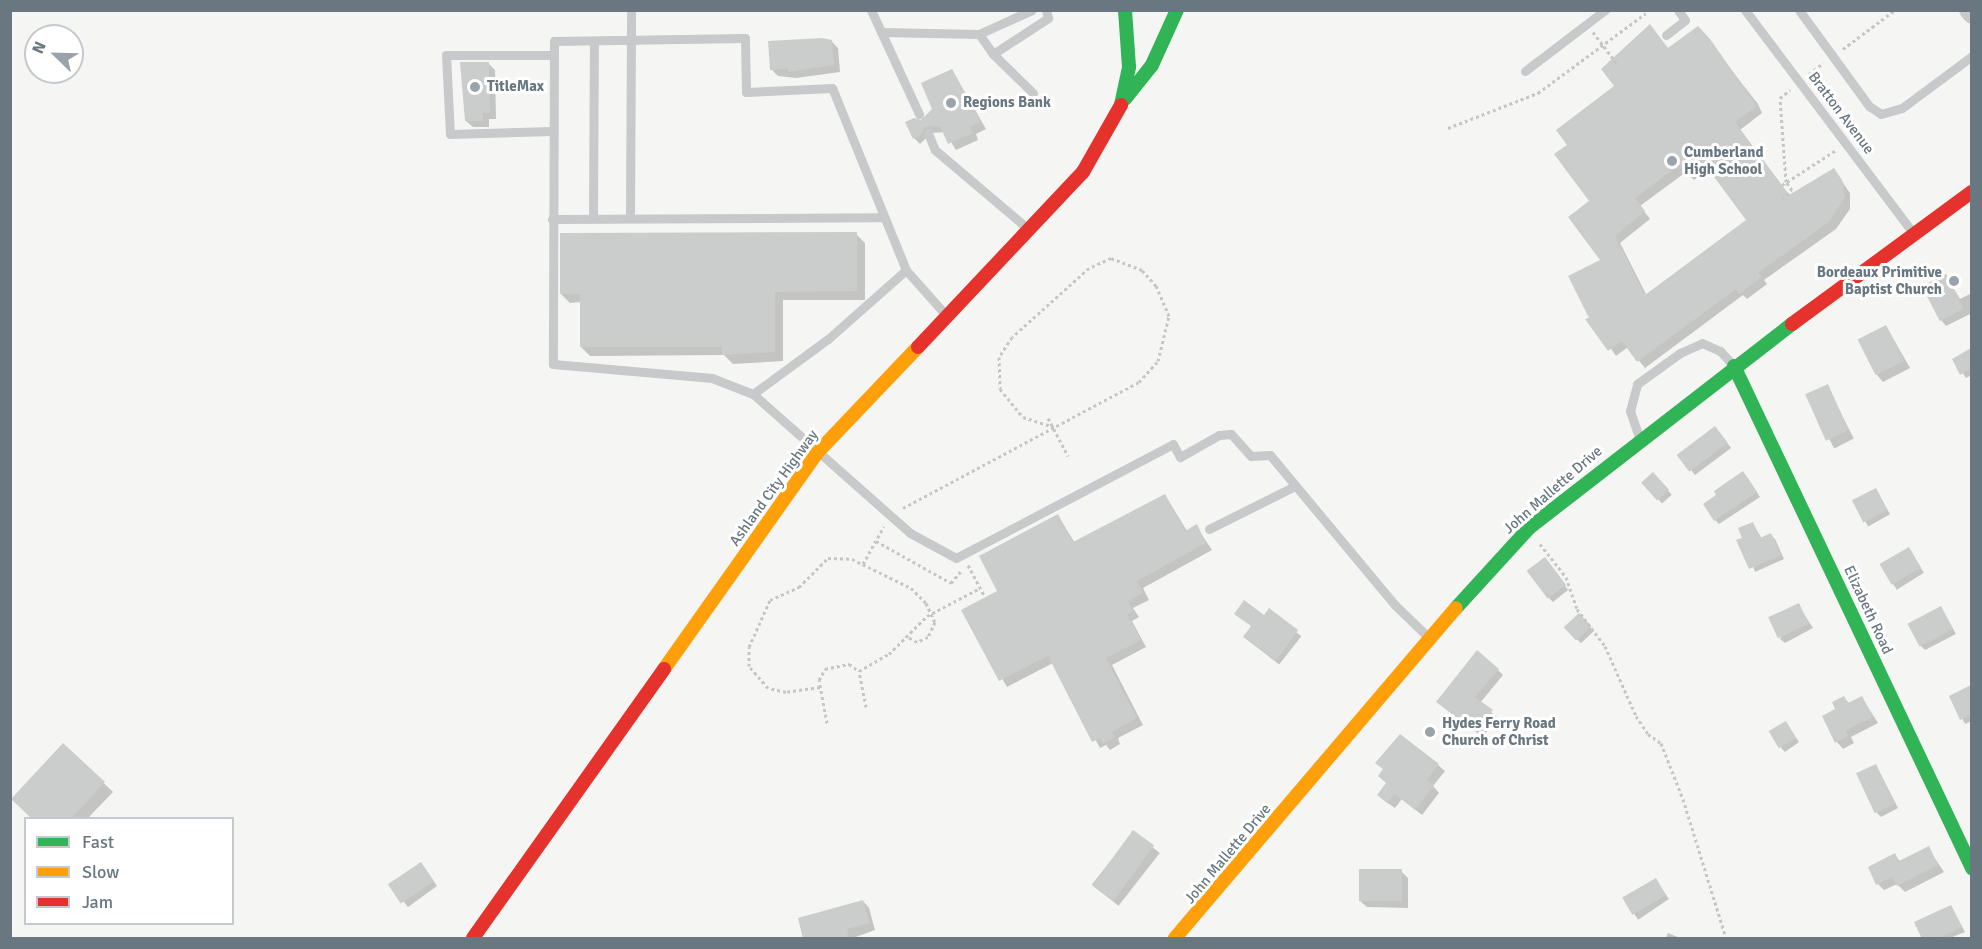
<!DOCTYPE html>
<style>
body{margin:0}
#map{position:relative;width:1982px;height:949px;overflow:hidden;background:#f5f5f4;font-family:Signika,sans-serif}
div>[style]{position:absolute}
[style*='--x']{left:calc(var(--x)*1px);top:calc(var(--y)*1px);width:calc(var(--w)*1px);rotate:calc(var(--a)*1deg)}
.shadow>*{inset:0;background:#0003;transform-origin:0 0}
.building>*{inset:0;background:#cbcccc;transform-origin:0 0}
.path>*{height:3px;margin-top:-1.5px;transform-origin:0;background:repeating-linear-gradient(90deg,#c5c6c7 0 3px,transparent 0 6px)}
.lane>*{height:9px;margin:-4.5px;padding:0 4.5px;transform-origin:4.5px;border-radius:4.5px;background:#c7c9ca}
.street>*{height:18px;margin:-9px;padding:0 9px;transform-origin:9px;border-radius:9px;background:#c7c9ca}
.fast>*{height:14px;margin:-7px;padding:0 7px;transform-origin:7px;border-radius:7px;background:#30b455}
.slow>*{height:14px;margin:-7px;padding:0 7px;transform-origin:7px;border-radius:7px;background:#ff9f0a}
.jam>*{height:14px;margin:-7px;padding:0 7px;transform-origin:7px;border-radius:7px;background:#e5322d}
.dots>*{width:16px;height:16px;translate:-50% -50%;box-sizing:border-box;border:3px solid #fff;border-radius:50%}
span{translate:-50% -50%;white-space:nowrap;text-align:center;line-height:1.15;-webkit-text-stroke:6px #fff;paint-order:stroke}
.poi-label{font-size:15px;color:#697780;font-weight:700}
.left{translate:0 -50%;text-align:left}
.right{translate:-100% -50%;text-align:right}
.street-label{font-size:15px;color:#697780}
.frame{position:absolute;inset:0;border:12px solid #697780;pointer-events:none}
.legend{position:absolute;left:24px;top:817px;width:210px;height:108px;box-sizing:border-box;background:#fff;border:2px solid #c3c9cc;margin:0;padding:8px 10px;list-style:none;font-size:18px;color:#697780}
.legend li{display:flex;align-items:center;gap:12px;height:30px}
.legend b{width:30px;border:2px solid #c3c9cc}
.north{position:absolute;left:24px;top:24px;width:60px;height:60px;box-sizing:border-box;background:#fff;border:2px solid #c3c9cc;border-radius:50%;rotate:293deg;font-size:16px;font-weight:700;line-height:24px;text-align:center;color:#697780}
.north::after{content:'';display:block;margin:auto;width:21px;height:27px;background:#9aa3a9;clip-path:polygon(50% 0,100% 100%,50% 72%,0 100%)}
</style>
<div id="map">
<div class="shadow">
<i style="clip-path:polygon(evenodd,1650px 26px,1669px 50px,1704px 35px,1758px 104px,1762px 113px,1740px 130px,1790px 196px,1834px 170px,1850px 193px,1850px 209px,1836px 229px,1764px 280px,1767px 284px,1747px 299px,1743px 295px,1645px 368px,1628px 347px,1616px 356px,1591px 319px,1602px 260px,1591px 202px,1569px 145px,1616px 86px,1650px 26px,1709px 169px,1748px 220px,1647px 296px,1620px 243px,1650px 219px,1640px 206px,1686px 172px,1694px 180px,1709px 169px)"></i>
<i style="clip-path:polygon(831px 41px,838px 48px,840px 72px,796px 78px,778px 76px,771px 69px)"></i>
<i style="clip-path:polygon(488px 63px,495px 70px,496px 119px,489px 119px,489px 127px,473px 127px,466px 121px)"></i>
<i style="clip-path:polygon(952px 70px,986px 129px,976px 134px,978px 140px,956px 150px,945px 132px,931px 133px,920px 144px,914px 138px,934px 110px)"></i>
<i style="clip-path:polygon(856px 234px,865px 243px,865px 300px,783px 300px,783px 361px,733px 364px,724px 355px,590px 356px,581px 347px,581px 302px,570px 303px,561px 294px)"></i>
<i style="clip-path:polygon(1946px 276px,1960px 299px,1972px 293px,1972px 313px,1946px 326px,1941px 320px)"></i>
<i style="clip-path:polygon(1886px 326px,1910px 368px,1883px 382px,1877px 375px)"></i>
<i style="clip-path:polygon(1972px 350px,1972px 375px,1966px 378px,1954px 359px)"></i>
<i style="left:1827px;top:386px;width:59px;height:22px;rotate:63deg"></i>
<i style="clip-path:polygon(1719px 432px,1731px 448px,1695px 475px,1679px 455px)"></i>
<i style="left:1653px;top:474px;width:28px;height:13px;rotate:48deg"></i>
<i style="clip-path:polygon(1747px 477px,1760px 497px,1719px 524px,1715px 520px)"></i>
<i style="left:1876px;top:489px;width:29px;height:25px;rotate:61deg"></i>
<i style="clip-path:polygon(1165px 495px,1187px 531px,1196px 526px,1212px 550px,1143px 588px,1149px 600px,1133px 608px,1139px 617px,1132px 621px,1146px 647px,1112px 665px,1143px 725px,1118px 738px,1120px 744px,1110px 750px,1106px 745px,1100px 748px,1053px 663px,1007px 687px,963px 611px,999px 592px,1058px 516px,1075px 543px)"></i>
<i style="clip-path:polygon(1753px 524px,1762px 539px,1771px 535px,1775px 539px,1784px 559px,1755px 572px,1744px 539px)"></i>
<i style="left:1909px;top:549px;width:28px;height:32px;rotate:58deg"></i>
<i style="clip-path:polygon(1549px 563px,1568px 590px,1553px 602px,1549px 598px)"></i>
<i style="clip-path:polygon(1798px 605px,1813px 628px,1785px 643px,1780px 639px)"></i>
<i style="clip-path:polygon(1941px 608px,1956px 634px,1925px 650px,1921px 646px)"></i>
<i style="left:1269px;top:611px;width:41px;height:36px;rotate:38deg"></i>
<i style="left:1579px;top:615px;width:22px;height:18px;rotate:47deg"></i>
<i style="clip-path:polygon(1498px 670px,1503px 675px,1480px 703px,1497px 717px,1483px 737px,1443px 707px)"></i>
<i style="clip-path:polygon(1972px 687px,1972px 721px,1965px 724px,1951px 696px)"></i>
<i style="clip-path:polygon(1844px 698px,1850px 704px,1862px 698px,1878px 723px,1851px 737px,1854px 743px,1843px 749px,1837px 742px)"></i>
<i style="clip-path:polygon(1789px 727px,1799px 742px,1785px 752px,1781px 748px)"></i>
<i style="clip-path:polygon(63px 745px,113px 792px,88px 818px,33px 818px)"></i>
<i style="clip-path:polygon(1438px 765px,1445px 771px,1433px 786px,1439px 793px,1422px 815px,1402px 799px,1395px 808px,1385px 801px,1387px 784px)"></i>
<i style="clip-path:polygon(1876px 765px,1898px 808px,1881px 817px,1877px 813px)"></i>
<i style="left:1133px;top:832px;width:34px;height:67px;rotate:38deg"></i>
<i style="clip-path:polygon(1928px 848px,1944px 872px,1905px 892px,1897px 884px,1884px 890px,1878px 884px,1894px 855px,1901px 862px)"></i>
<i style="clip-path:polygon(425px 869px,437px 886px,408px 907px,391px 886px)"></i>
<i style="clip-path:polygon(1401px 871px,1408px 878px,1408px 908px,1367px 907px,1360px 901px)"></i>
<i style="left:1656px;top:880px;width:23px;height:37px;rotate:56deg"></i>
<i style="clip-path:polygon(863px 901px,869px 908px,875px 930px,853px 938px,805px 938px)"></i>
<i style="clip-path:polygon(1951px 906px,1965px 932px,1950px 938px,1923px 938px)"></i>
<i style="clip-path:polygon(1668px 933px,1680px 938px,1666px 938px)"></i>
</div>
<div class="building">
<i style="clip-path:polygon(evenodd,1650px 24px,1668px 48px,1698px 26px,1710px 39px,1757px 106px,1735px 122px,1789px 195px,1834px 168px,1842px 180px,1845px 197px,1829px 222px,1758px 273px,1762px 277px,1739px 294px,1736px 289px,1637px 362px,1622px 341px,1608px 351px,1585px 319px,1589px 318px,1568px 276px,1600px 260px,1568px 217px,1589px 201px,1554px 154px,1567px 145px,1556px 130px,1614px 86px,1601px 69px,1650px 24px,1703px 162px,1746px 220px,1645px 295px,1615px 236px,1645px 211px,1635px 198px,1679px 165px,1686px 175px,1703px 162px)"></i>
<i style="clip-path:polygon(822px 38px,832px 40px,834px 65px,788px 72px,788px 69px,770px 70px,768px 41px)"></i>
<i style="clip-path:polygon(460px 62px,489px 62px,490px 113px,483px 113px,483px 121px,465px 121px)"></i>
<i style="clip-path:polygon(952px 69px,981px 122px,970px 127px,973px 133px,948px 144px,940px 126px,925px 127px,922px 134px,913px 139px,905px 122px,914px 118px,921px 120px,932px 109px,921px 83px)"></i>
<i style="clip-path:polygon(857px 232px,857px 291px,775px 292px,775px 352px,722px 355px,722px 347px,580px 347px,580px 294px,560px 294px,560px 233px)"></i>
<i style="left:1946px;top:274px;width:39px;height:27px;rotate:63deg"></i>
<i style="left:1886px;top:325px;width:40px;height:32px;rotate:63deg"></i>
<i style="clip-path:polygon(1971px 348px,1971px 369px,1960px 375px,1952px 359px)"></i>
<i style="left:1828px;top:384px;width:51px;height:25px;rotate:66deg"></i>
<i style="left:1715px;top:426px;width:21px;height:48px;rotate:53deg"></i>
<i style="clip-path:polygon(1743px 471px,1757px 492px,1714px 521px,1703px 504px,1716px 495px,1714px 491px)"></i>
<i style="left:1653px;top:472px;width:24px;height:16px;rotate:48deg"></i>
<i style="left:1876px;top:488px;width:25px;height:27px;rotate:63deg"></i>
<i style="clip-path:polygon(1165px 494px,1185px 531px,1197px 524px,1206px 543px,1137px 581px,1143px 593px,1128px 601px,1133px 611px,1127px 614px,1141px 640px,1106px 658px,1137px 718px,1112px 732px,1115px 737px,1103px 744px,1100px 738px,1092px 742px,1048px 656px,999px 681px,961px 610px,997px 591px,979px 556px,1058px 514px,1073px 542px)"></i>
<i style="clip-path:polygon(1753px 522px,1760px 538px,1771px 533px,1781px 555px,1749px 569px,1736px 540px,1742px 538px,1738px 528px)"></i>
<i style="left:1909px;top:547px;width:24px;height:34px;rotate:60deg"></i>
<i style="left:1545px;top:557px;width:35px;height:23px;rotate:53deg"></i>
<i style="clip-path:polygon(1244px 600px,1264px 615px,1269px 608px,1298px 630px,1276px 661px,1243px 637px,1251px 626px,1234px 614px)"></i>
<i style="left:1799px;top:603px;width:23px;height:34px;rotate:65deg"></i>
<i style="left:1941px;top:606px;width:26px;height:38px;rotate:62deg"></i>
<i style="left:1579px;top:613px;width:18px;height:21px;rotate:47deg"></i>
<i style="clip-path:polygon(1477px 650px,1499px 669px,1475px 697px,1493px 710px,1476px 732px,1436px 702px)"></i>
<i style="clip-path:polygon(1971px 685px,1971px 715px,1960px 720px,1949px 696px)"></i>
<i style="clip-path:polygon(1844px 696px,1848px 703px,1862px 696px,1873px 717px,1846px 730px,1848px 736px,1835px 743px,1822px 716px,1835px 709px,1832px 702px)"></i>
<i style="left:1786px;top:721px;width:20px;height:20px;rotate:60deg"></i>
<i style="clip-path:polygon(1400px 734px,1439px 764px,1427px 780px,1434px 785px,1415px 810px,1395px 794px,1387px 803px,1377px 795px,1386px 783px,1378px 776px,1383px 769px,1375px 763px)"></i>
<i style="clip-path:polygon(63px 743px,105px 782px,71px 819px,32px 819px,11px 799px)"></i>
<i style="left:1876px;top:764px;width:44px;height:22px;rotate:65deg"></i>
<i style="left:1133px;top:830px;width:26px;height:69px;rotate:36deg"></i>
<i style="clip-path:polygon(1929px 846px,1938px 865px,1897px 886px,1892px 877px,1876px 885px,1868px 867px,1895px 853px,1899px 861px)"></i>
<i style="left:421px;top:862px;width:23px;height:40px;rotate:56deg"></i>
<i style="left:1359px;top:869px;width:43px;height:32px"></i>
<i style="left:1656px;top:878px;width:20px;height:39px;rotate:60deg"></i>
<i style="clip-path:polygon(863px 900px,870px 923px,847px 929px,849px 939px,803px 939px,798px 918px)"></i>
<i style="clip-path:polygon(1951px 905px,1962px 927px,1937px 939px,1922px 939px,1914px 922px)"></i>
</div>
<div class="path">
<i style="--x:1593;--y:32;--w:40;--a:53"></i>
<i style="--x:1843;--y:49;--w:65;--a:-36.9"></i>
<i style="--x:1809;--y:74;--w:18;--a:-38"></i>
<i style="--x:1448;--y:128;--w:97;--a:-21.3"></i>
<i style="--x:1538;--y:93;--w:134;--a:-36.5"></i>
<i style="--x:1782;--y:185;--w:64;--a:-32.9"></i>
<i style="--x:1782;--y:199;--w:13;--a:-42"></i>
<i style="--x:1792;--y:190;--w:10;--a:-127"></i>
<i style="--x:1786;--y:182;--w:84;--a:-94.1"></i>
<i style="--x:1780;--y:98;--w:13;--a:-39"></i>
<i style="--x:1048;--y:418;--w:43;--a:62.2"></i>
<i style="--x:903;--y:508;--w:268;--a:-28.1"></i>
<i style="--x:1139;--y:382;--w:28;--a:-48"></i>
<i style="--x:1158;--y:361;--w:46;--a:-76.3"></i>
<i style="--x:1169;--y:316;--w:33;--a:-113"></i>
<i style="--x:1156;--y:286;--w:21;--a:-131"></i>
<i style="--x:1142;--y:270;--w:33;--a:-159"></i>
<i style="--x:1111;--y:258;--w:24;--a:156"></i>
<i style="--x:1089;--y:268;--w:103;--a:138.1"></i>
<i style="--x:1012;--y:337;--w:24;--a:123"></i>
<i style="--x:999;--y:357;--w:32;--a:88"></i>
<i style="--x:1000;--y:389;--w:36;--a:51"></i>
<i style="--x:1023;--y:417;--w:32;--a:18"></i>
<i style="--x:876;--y:541;--w:86;--a:29.2"></i>
<i style="--x:951;--y:583;--w:17;--a:-50"></i>
<i style="--x:1540;--y:544;--w:42;--a:51.8"></i>
<i style="--x:1566;--y:577;--w:34;--a:71"></i>
<i style="--x:1577;--y:609;--w:46;--a:52.9"></i>
<i style="--x:1605;--y:646;--w:77;--a:66.1"></i>
<i style="--x:1636;--y:716;--w:22;--a:56"></i>
<i style="--x:1648;--y:734;--w:16;--a:35"></i>
<i style="--x:1661;--y:743;--w:60;--a:68.6"></i>
<i style="--x:1683;--y:799;--w:145;--a:72.8"></i>
<i style="--x:863;--y:564;--w:43;--a:-61.1"></i>
<i style="--x:968;--y:565;--w:34;--a:62"></i>
<i style="--x:820;--y:687;--w:34;--a:172"></i>
<i style="--x:786;--y:692;--w:18;--a:-167"></i>
<i style="--x:768;--y:688;--w:29;--a:-131"></i>
<i style="--x:749;--y:666;--w:19;--a:-90"></i>
<i style="--x:749;--y:647;--w:51;--a:-65.9"></i>
<i style="--x:770;--y:600;--w:32;--a:-24"></i>
<i style="--x:799;--y:587;--w:41;--a:-45"></i>
<i style="--x:828;--y:558;--w:24;--a:2"></i>
<i style="--x:852;--y:559;--w:66;--a:26.2"></i>
<i style="--x:911;--y:588;--w:21;--a:45"></i>
<i style="--x:926;--y:603;--w:21;--a:65"></i>
<i style="--x:935;--y:622;--w:17;--a:115"></i>
<i style="--x:928;--y:637;--w:12;--a:156"></i>
<i style="--x:917;--y:642;--w:13;--a:-151"></i>
<i style="--x:866;--y:707;--w:37;--a:-101"></i>
<i style="--x:859;--y:671;--w:34;--a:-30"></i>
<i style="--x:889;--y:654;--w:54;--a:-45"></i>
<i style="--x:927;--y:616;--w:60;--a:-27.8"></i>
<i style="--x:827;--y:723;--w:44;--a:-100.5"></i>
<i style="--x:819;--y:680;--w:13;--a:-61"></i>
<i style="--x:825;--y:669;--w:25;--a:-12"></i>
<i style="--x:849;--y:664;--w:12;--a:35"></i>
</div>
<div class="lane">
<i style="--x:871;--y:10;--w:115;--a:65.2"></i>
<i style="--x:1745;--y:10;--w:279;--a:53"></i>
<i style="--x:1799;--y:10;--w:119;--a:53.9"></i>
<i style="--x:1869;--y:106;--w:14;--a:34"></i>
<i style="--x:1881;--y:114;--w:22;--a:-16"></i>
<i style="--x:1902;--y:108;--w:87;--a:-36.6"></i>
<i style="--x:881;--y:32;--w:98;--a:1.2"></i>
<i style="--x:979;--y:34;--w:58;--a:-24.4"></i>
<i style="--x:979;--y:34;--w:24;--a:55"></i>
<i style="--x:993;--y:54;--w:56;--a:44.3"></i>
<i style="--x:1666;--y:35;--w:24;--a:-38"></i>
<i style="--x:1685;--y:20;--w:12;--a:-125"></i>
<i style="--x:993;--y:54;--w:66;--a:-33.2"></i>
<i style="--x:1048;--y:18;--w:8;--a:-104"></i>
<i style="--x:1525;--y:71;--w:101;--a:-37.3"></i>
<i style="--x:552;--y:131;--w:102;--a:178.3"></i>
<i style="--x:450;--y:134;--w:79;--a:-92.9"></i>
<i style="--x:446;--y:55;--w:108;--a:0"></i>
<i style="--x:928;--y:133;--w:18;--a:68"></i>
<i style="--x:935;--y:150;--w:121;--a:40.3"></i>
<i style="--x:593;--y:218;--w:175;--a:-89.7"></i>
<i style="--x:630;--y:218;--w:208;--a:-89.7"></i>
<i style="--x:552;--y:219;--w:331;--a:-0.3"></i>
<i style="--x:945;--y:314;--w:59;--a:-131.6"></i>
<i style="--x:906;--y:270;--w:196;--a:-112.1"></i>
<i style="--x:832;--y:88;--w:86;--a:177.3"></i>
<i style="--x:746;--y:92;--w:54;--a:-91.1"></i>
<i style="--x:745;--y:38;--w:191;--a:179.1"></i>
<i style="--x:554;--y:41;--w:323;--a:90.2"></i>
<i style="--x:553;--y:364;--w:160;--a:5"></i>
<i style="--x:712;--y:378;--w:44;--a:21.3"></i>
<i style="--x:753;--y:394;--w:210;--a:41.5"></i>
<i style="--x:910;--y:533;--w:52;--a:28.5"></i>
<i style="--x:956;--y:558;--w:245;--a:-27.7"></i>
<i style="--x:1173;--y:444;--w:15;--a:62"></i>
<i style="--x:1180;--y:457;--w:45;--a:-29.4"></i>
<i style="--x:1219;--y:435;--w:12;--a:-5"></i>
<i style="--x:1231;--y:434;--w:30;--a:48"></i>
<i style="--x:1251;--y:456;--w:19;--a:-3"></i>
<i style="--x:1270;--y:455;--w:195;--a:50.2"></i>
<i style="--x:1395;--y:605;--w:45;--a:44.1"></i>
<i style="--x:753;--y:394;--w:93;--a:-36.3"></i>
<i style="--x:828;--y:339;--w:104;--a:-41.5"></i>
<i style="--x:1639;--y:437;--w:28;--a:-109"></i>
<i style="--x:1630;--y:411;--w:28;--a:-75"></i>
<i style="--x:1637;--y:384;--w:53;--a:-35.8"></i>
<i style="--x:1680;--y:353;--w:24;--a:-24"></i>
<i style="--x:1702;--y:343;--w:20;--a:24"></i>
<i style="--x:1720;--y:351;--w:18;--a:47"></i>
<i style="--x:1209;--y:529;--w:96;--a:-26.6"></i>
</div>
<div class="street">
<i style="--x:1968;--y:10;--w:6;--a:51"></i>
</div>
<div class="fast">
<i style="--x:1125;--y:99;--w:43;--a:-51.5"></i>
<i style="--x:1152;--y:65;--w:60;--a:-65.6"></i>
<i style="--x:1121;--y:105;--w:39;--a:-78"></i>
<i style="--x:1129;--y:67;--w:57;--a:-94"></i>
<i style="--x:1734;--y:366;--w:556;--a:64.63"></i>
<i style="--x:1456;--y:608;--w:108;--a:-47.6"></i>
<i style="--x:1529;--y:528;--w:333;--a:-37.8"></i>
</div>
<div class="slow">
<i style="--x:664;--y:669;--w:263;--a:-54.7"></i>
<i style="--x:816;--y:454;--w:148;--a:-46.4"></i>
<i style="--x:1175;--y:938;--w:433;--a:-49.6"></i>
</div>
<div class="jam">
<i style="--x:1792;--y:324;--w:223;--a:-36.3"></i>
<i style="--x:918;--y:347;--w:241;--a:-46.7"></i>
<i style="--x:1083;--y:172;--w:77;--a:-60.4"></i>
<i style="--x:473;--y:938;--w:330;--a:-54.6"></i>
</div>
<div class="dots">
<i style="left:475px;top:87px;background:#9aa3a9"></i>
<i style="left:951px;top:103px;background:#9aa3a9"></i>
<i style="left:1672px;top:161px;background:#9aa3a9"></i>
<i style="left:1954px;top:281px;background:#9aa3a9"></i>
<i style="left:1430px;top:732px;background:#9aa3a9"></i>
</div>
<div class="poi-label">
<span class="left" style="left:487px;top:87px">TitleMax</span>
<span class="left" style="left:963px;top:103px">Regions Bank</span>
<span class="left" style="left:1684px;top:161px">Cumberland<br>High School</span>
<span class="right" style="left:1942px;top:281px">Bordeaux Primitive<br>Baptist Church</span>
<span class="left" style="left:1442px;top:732px">Hydes Ferry Road<br>Church of Christ</span>
</div>
<div class="street-label">
<span style="left:1841px;top:113px;rotate:53deg">Bratton Avenue</span>
<span style="left:774px;top:488px;rotate:-54deg">Ashland City Highway</span>
<span style="left:1553px;top:490px;rotate:-41deg">John Mallette Drive</span>
<span style="left:1868px;top:610px;rotate:65deg">Elizabeth Road</span>
<span style="left:1228px;top:854px;rotate:-50deg">John Mallette Drive</span>
</div>
<div class="frame"></div>
<ul class="legend">
<li><b style="height:8px;background:#30b455"></b>Fast</li>
<li><b style="height:8px;background:#ff9f0a"></b>Slow</li>
<li><b style="height:8px;background:#e5322d"></b>Jam</li>
</ul>
<div class="north">N</div>
</div>
